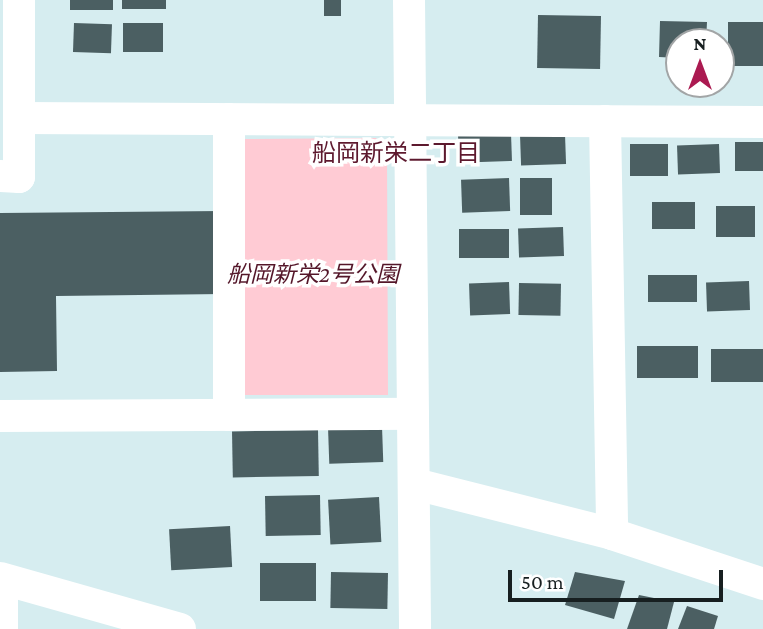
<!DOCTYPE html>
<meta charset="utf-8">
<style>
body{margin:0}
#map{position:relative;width:763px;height:629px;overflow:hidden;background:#d6edf0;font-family:"Crimson Pro","Noto Sans JP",serif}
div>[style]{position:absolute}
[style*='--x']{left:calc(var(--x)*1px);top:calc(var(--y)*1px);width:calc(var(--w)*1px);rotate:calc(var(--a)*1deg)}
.green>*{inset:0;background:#ffcbd4}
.building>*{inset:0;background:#4b5f62;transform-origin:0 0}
.minor>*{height:32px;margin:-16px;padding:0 16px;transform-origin:16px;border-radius:16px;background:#fff}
span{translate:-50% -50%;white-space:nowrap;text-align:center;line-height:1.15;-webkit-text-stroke:7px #fff;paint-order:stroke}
.park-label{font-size:23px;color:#541629;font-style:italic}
.neighbourhood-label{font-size:24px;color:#5d192e}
.north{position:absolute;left:665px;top:28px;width:70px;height:70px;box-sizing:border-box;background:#fff;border:2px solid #a2a5a6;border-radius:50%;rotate:0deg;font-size:19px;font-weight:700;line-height:28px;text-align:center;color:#171f20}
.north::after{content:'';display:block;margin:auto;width:24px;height:32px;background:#ab1a51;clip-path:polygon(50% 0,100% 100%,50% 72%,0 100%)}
.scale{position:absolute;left:508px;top:570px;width:215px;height:32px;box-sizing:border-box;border:4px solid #171f20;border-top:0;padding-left:9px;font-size:21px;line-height:24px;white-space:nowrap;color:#171f20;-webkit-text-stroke:5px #fff;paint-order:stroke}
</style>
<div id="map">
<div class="green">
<i style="clip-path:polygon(376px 138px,387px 150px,388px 395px,239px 395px,243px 139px)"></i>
</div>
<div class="building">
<i style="left:70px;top:0;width:43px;height:10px"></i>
<i style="left:122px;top:0;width:44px;height:9px"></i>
<i style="left:324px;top:0;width:17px;height:16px"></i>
<i style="left:538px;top:15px;width:63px;height:53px;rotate:1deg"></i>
<i style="clip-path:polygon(660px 21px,707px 22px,706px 42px,679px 42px,679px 58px,659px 57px)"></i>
<i style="left:728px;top:22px;width:35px;height:44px"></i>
<i style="left:74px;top:23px;width:38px;height:29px;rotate:2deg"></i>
<i style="left:123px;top:23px;width:40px;height:29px"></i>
<i style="left:511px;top:133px;width:28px;height:53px;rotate:88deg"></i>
<i style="left:565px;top:134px;width:30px;height:45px;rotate:88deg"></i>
<i style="left:735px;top:142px;width:28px;height:29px"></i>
<i style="left:668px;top:144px;width:32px;height:38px;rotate:90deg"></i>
<i style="left:719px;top:144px;width:29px;height:42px;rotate:88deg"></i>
<i style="left:509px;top:178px;width:33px;height:48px;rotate:88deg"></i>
<i style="left:552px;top:178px;width:37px;height:32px;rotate:90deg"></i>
<i style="left:652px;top:202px;width:43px;height:27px"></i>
<i style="left:716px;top:206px;width:39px;height:31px"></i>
<i style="clip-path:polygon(222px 211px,223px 294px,56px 296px,57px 371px,0 372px,0 213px)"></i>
<i style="left:563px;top:227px;width:29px;height:45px;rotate:88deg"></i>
<i style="left:459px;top:229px;width:50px;height:29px"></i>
<i style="left:648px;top:275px;width:49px;height:27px"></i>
<i style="left:749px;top:281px;width:29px;height:43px;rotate:88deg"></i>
<i style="left:509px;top:282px;width:32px;height:40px;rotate:88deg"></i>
<i style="left:519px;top:283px;width:42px;height:32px;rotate:1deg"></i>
<i style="left:698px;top:346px;width:32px;height:61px;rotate:90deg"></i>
<i style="left:711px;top:349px;width:52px;height:33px"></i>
<i style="left:382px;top:426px;width:36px;height:54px;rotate:88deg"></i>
<i style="left:318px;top:430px;width:46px;height:86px;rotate:89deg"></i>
<i style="left:320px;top:495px;width:40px;height:55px;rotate:89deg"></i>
<i style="left:379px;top:497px;width:45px;height:51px;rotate:87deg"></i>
<i style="left:230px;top:526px;width:41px;height:61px;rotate:87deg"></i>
<i style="left:260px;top:563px;width:56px;height:38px"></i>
<i style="left:331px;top:572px;width:57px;height:36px;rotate:1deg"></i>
<i style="clip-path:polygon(575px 572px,625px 581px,614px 619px,565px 605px)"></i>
<i style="clip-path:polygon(639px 595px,674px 602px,667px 629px,627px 629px)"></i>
<i style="clip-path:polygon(687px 606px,718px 616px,714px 629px,678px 629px)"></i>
</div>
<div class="minor">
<i style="--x:409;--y:0;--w:629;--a:89.45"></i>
<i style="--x:21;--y:118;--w:742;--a:0.31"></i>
<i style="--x:605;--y:121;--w:413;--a:89"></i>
<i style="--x:0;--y:176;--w:19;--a:3"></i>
<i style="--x:19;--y:177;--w:177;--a:-90"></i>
<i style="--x:229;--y:415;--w:296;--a:-90"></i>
<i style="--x:0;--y:416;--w:413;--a:-0.3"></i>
<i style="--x:415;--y:484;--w:203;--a:14.2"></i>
<i style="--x:612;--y:534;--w:159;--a:18.3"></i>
<i style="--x:0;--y:578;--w:187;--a:15.8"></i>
<i style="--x:2;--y:579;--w:50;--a:90"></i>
</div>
<div class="park-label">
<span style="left:313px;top:274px">船岡新栄2号公園</span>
</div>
<div class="neighbourhood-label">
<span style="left:396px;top:153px">船岡新栄二丁目</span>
</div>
<div class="north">N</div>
<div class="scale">50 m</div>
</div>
